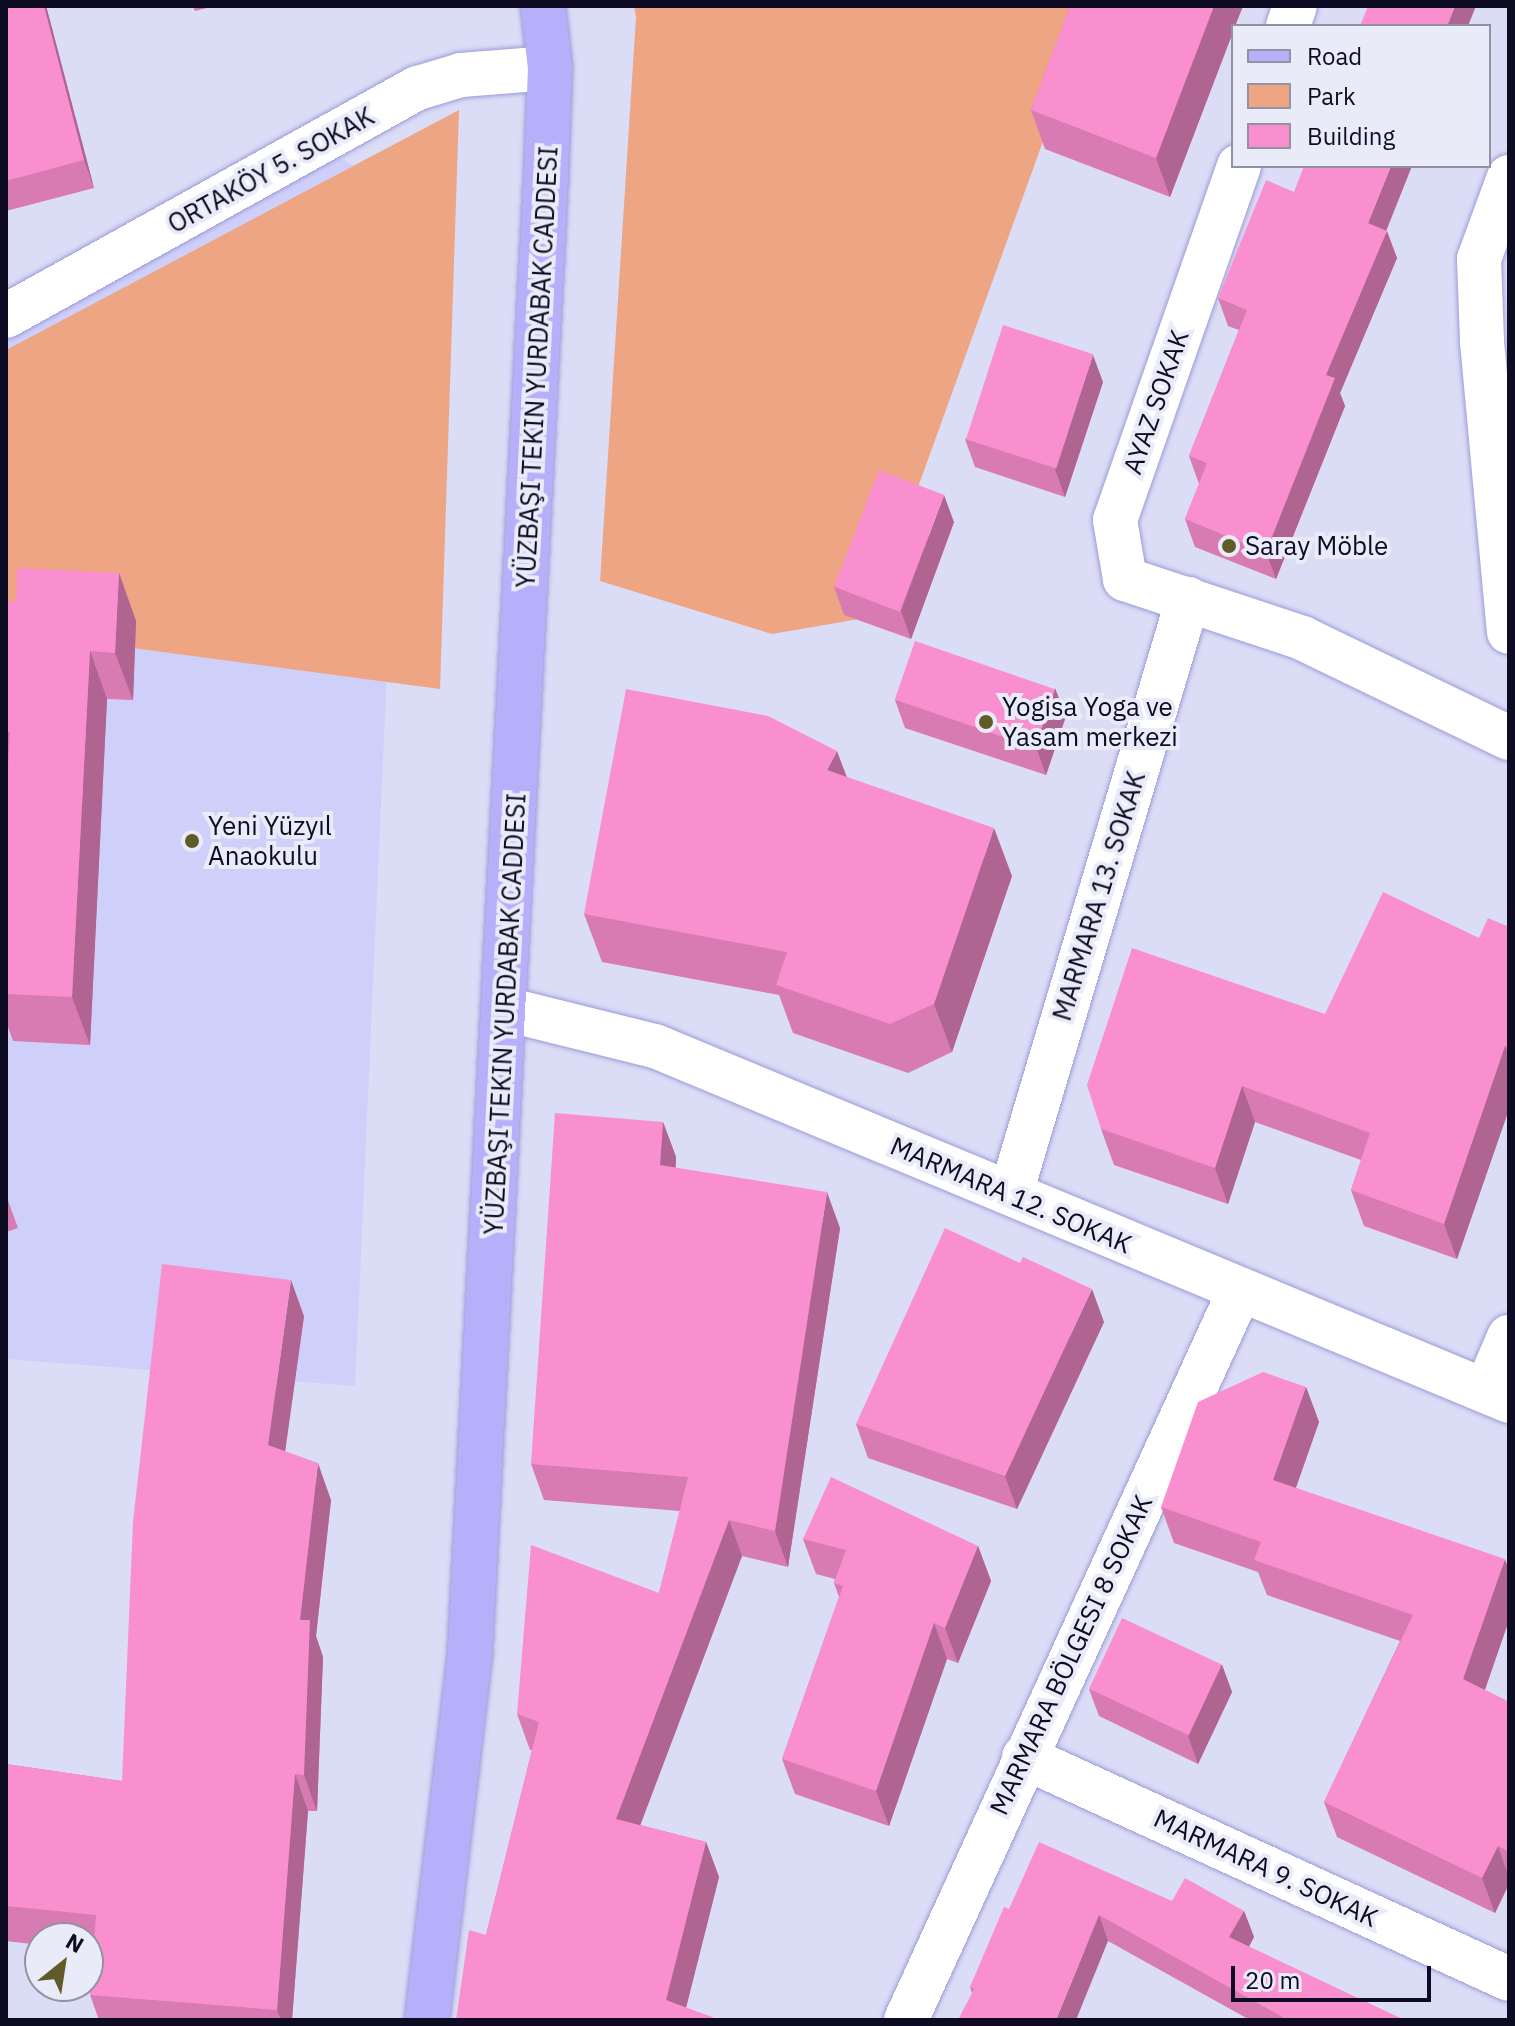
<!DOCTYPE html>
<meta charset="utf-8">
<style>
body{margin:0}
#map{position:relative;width:1515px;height:2026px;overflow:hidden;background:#dbdcf6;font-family:"IBM Plex Sans",sans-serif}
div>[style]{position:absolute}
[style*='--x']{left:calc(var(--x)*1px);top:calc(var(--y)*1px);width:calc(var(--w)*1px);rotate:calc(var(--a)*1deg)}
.built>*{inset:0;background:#cfd0fa}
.green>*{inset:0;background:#eea584}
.roads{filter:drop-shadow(0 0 2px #9c9bd8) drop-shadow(0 0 2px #9c9bd8)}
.minor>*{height:44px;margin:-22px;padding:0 22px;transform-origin:22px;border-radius:22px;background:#fff}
.major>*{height:44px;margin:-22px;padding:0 22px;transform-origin:22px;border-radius:22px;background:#b6aff9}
.wall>*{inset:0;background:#d77bb2}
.shaded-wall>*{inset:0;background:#af6491}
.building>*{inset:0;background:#fa8fcf;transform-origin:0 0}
.dots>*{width:22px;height:22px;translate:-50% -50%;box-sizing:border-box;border:4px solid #eaebf8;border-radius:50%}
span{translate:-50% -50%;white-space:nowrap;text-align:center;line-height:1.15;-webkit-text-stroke:8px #eaebf8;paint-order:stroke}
.street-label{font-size:26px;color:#0e0c22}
.poi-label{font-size:26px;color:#0e0c22}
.left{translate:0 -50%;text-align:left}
.frame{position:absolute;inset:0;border:8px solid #0e0c22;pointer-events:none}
.legend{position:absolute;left:1231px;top:24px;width:260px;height:144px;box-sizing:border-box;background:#eaebf8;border:2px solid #9292a2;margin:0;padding:10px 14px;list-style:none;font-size:24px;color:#0e0c22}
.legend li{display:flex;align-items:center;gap:16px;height:40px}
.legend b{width:40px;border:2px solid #9292a2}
.north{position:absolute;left:24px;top:1922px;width:80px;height:80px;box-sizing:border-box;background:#eaebf8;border:2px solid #9292a2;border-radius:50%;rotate:30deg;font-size:22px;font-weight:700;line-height:32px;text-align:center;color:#0e0c22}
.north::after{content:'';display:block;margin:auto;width:28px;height:36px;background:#605b28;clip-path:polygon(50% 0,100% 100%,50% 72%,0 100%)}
.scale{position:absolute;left:1231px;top:1966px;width:200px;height:36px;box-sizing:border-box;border:4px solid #0e0c22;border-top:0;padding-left:10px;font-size:24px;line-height:28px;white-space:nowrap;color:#0e0c22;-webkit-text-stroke:6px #eaebf8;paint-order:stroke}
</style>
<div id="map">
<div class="built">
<i style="clip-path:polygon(326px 149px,408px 200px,355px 1386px,6px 1359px,6px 323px)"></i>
</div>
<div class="green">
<i style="clip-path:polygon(634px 6px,1092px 6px,871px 617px,772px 634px,600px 581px,636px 17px)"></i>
<i style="clip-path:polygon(459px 110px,440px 689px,6px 631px,6px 350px)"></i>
</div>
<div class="roads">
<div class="minor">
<i style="--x:1288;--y:26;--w:21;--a:-71"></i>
<i style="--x:1239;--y:166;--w:375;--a:109.3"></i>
<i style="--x:1115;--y:520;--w:60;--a:80.4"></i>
<i style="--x:1125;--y:579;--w:187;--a:18.4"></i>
<i style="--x:1302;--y:638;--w:230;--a:25.8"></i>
<i style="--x:1509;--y:177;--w:87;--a:110.1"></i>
<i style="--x:1479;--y:259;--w:83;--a:87.9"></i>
<i style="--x:1482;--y:342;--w:291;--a:84.7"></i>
<i style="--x:6;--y:316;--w:471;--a:-29"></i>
<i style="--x:418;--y:88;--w:45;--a:-16.8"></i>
<i style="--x:461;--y:75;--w:89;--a:-4.5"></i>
<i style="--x:505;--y:1009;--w:154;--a:13.9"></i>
<i style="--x:655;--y:1046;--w:925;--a:22.57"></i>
<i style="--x:1011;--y:1193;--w:620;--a:-73.41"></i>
<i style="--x:1486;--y:1391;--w:59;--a:-66.9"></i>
<i style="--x:1024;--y:1757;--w:533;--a:24.6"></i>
<i style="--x:906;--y:2020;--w:801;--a:-65.42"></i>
</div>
<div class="major">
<i style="--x:427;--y:2020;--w:371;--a:-83.3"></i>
<i style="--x:470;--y:1652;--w:1477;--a:-87.05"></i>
<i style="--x:546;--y:177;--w:109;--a:-87.9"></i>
<i style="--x:550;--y:68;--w:62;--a:-96.4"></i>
</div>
</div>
<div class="wall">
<i style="clip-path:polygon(6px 6px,46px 6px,49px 17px,94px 188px,6px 211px)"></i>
<i style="clip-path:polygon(193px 6px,215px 6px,195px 11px)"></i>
<i style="clip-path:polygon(1070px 6px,1243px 6px,1235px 26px,1233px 26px,1233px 32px,1170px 197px,1045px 149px,1031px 110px)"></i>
<i style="clip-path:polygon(1386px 231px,1397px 258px,1340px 393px,1345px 406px,1276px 579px,1195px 547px,1185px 519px,1199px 484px,1189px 456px,1239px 330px,1228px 326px,1218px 298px)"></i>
<i style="clip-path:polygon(1103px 382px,1065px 497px,975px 467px,965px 439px)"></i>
<i style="clip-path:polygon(954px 522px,911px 639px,844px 615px,834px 587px)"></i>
<i style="clip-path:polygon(119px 573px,136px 621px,133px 700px,107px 699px,90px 1045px,13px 1041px,6px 1021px,6px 800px,7px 779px,6px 779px,6px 601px,16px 601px)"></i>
<i style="clip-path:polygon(895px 700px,1066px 716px,1046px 775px,905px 728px)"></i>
<i style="clip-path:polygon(847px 777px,1012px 876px,952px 1052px,908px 1073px,793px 1033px,779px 995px,602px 962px,584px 914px)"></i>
<i style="clip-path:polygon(1509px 927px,1509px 1109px,1457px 1259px,1364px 1226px,1351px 1190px,1361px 1160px,1255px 1122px,1228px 1204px,1114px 1165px,1101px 1129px,1325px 1014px,1479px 938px)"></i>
<i style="clip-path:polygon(663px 1122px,676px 1157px,676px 1168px,840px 1228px,788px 1567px,742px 1556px,640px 1825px,706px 1842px,719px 1877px,686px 2007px,486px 1935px,532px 1750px,530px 1750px,517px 1714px,659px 1593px,680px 1511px,544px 1500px,531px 1464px)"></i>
<i style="clip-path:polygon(6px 1195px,18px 1228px,6px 1232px)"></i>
<i style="clip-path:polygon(304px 1316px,285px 1451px,331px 1500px,316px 1636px,323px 1657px,317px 1811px,308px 1811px,292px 2020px,99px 2020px,90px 1995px,94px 1950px,88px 1949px,88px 1938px,40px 1938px,40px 1945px,6px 1941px,6px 1764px,122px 1781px)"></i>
<i style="clip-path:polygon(1104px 1322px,1017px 1509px,868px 1458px,856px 1424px)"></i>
<i style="clip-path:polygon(1306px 1387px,1319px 1422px,1296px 1488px,1509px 1570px,1509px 1620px,1485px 1690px,1509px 1702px,1509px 1884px,1495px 1913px,1337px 1837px,1324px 1802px,1400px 1641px,1267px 1595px,1258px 1572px,1174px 1543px,1161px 1507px)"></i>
<i style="clip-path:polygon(803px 1539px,978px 1546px,991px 1581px,958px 1663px,947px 1659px,889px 1826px,795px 1794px,782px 1759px,839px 1597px,834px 1583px,835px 1579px,816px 1574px)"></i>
<i style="clip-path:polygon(1222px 1665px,1232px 1692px,1198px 1764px,1099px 1716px,1089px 1689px)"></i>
<i style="clip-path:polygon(1172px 1901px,1244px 1911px,1254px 1937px,1249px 1947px,1404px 2020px,1250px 2020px,1108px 1941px,972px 1993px,970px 1987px,1009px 1909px)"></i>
</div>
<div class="shaded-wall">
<i style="clip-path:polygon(44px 6px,46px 6px,49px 17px,94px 188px,84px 160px)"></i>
<i style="clip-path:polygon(1214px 6px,1243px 6px,1235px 26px,1233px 26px,1233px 32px,1170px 197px,1156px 158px)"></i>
<i style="clip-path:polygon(1455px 6px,1476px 6px,1468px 26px,1447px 26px)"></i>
<i style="clip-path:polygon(1391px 166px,1412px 166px,1379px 249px,1387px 231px,1397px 258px,1340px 393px,1345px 406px,1276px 579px,1266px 552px,1326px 375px,1368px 223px)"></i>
<i style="clip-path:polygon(1093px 355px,1103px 382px,1065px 497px,1055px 469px)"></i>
<i style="clip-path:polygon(944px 495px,954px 522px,911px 639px,901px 611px)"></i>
<i style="clip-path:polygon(119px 573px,136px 621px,133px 700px,115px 653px)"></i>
<i style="clip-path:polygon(90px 651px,107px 699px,90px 1045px,72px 997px)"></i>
<i style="clip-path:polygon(1055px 688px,1066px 716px,1046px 775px,1036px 747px)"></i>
<i style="clip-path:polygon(837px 751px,855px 799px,827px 770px)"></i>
<i style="clip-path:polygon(994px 828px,1012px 876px,952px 1052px,934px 1004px)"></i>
<i style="clip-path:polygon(1505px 1046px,1509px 1055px,1509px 1109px,1457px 1259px,1444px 1224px)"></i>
<i style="clip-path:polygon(1242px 1086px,1255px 1122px,1228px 1204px,1215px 1168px)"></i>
<i style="clip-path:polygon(663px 1122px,676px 1157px,673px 1201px,660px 1165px)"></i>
<i style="clip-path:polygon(827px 1192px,840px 1228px,788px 1567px,775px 1531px)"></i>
<i style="clip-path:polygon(291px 1280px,304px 1316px,281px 1481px,268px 1445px)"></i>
<i style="clip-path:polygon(1092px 1289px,1104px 1322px,1017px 1509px,1005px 1476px)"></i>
<i style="clip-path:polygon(1306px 1387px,1319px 1422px,1286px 1515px,1273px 1480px)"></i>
<i style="clip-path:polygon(318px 1463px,331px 1500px,316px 1636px,323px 1657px,317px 1811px,304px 1775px,300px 1620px)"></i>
<i style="clip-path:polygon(729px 1520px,742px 1556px,629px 1855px,616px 1819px)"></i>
<i style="clip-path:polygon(978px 1546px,991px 1581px,958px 1663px,945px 1628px)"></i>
<i style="clip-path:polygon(1505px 1559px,1509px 1570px,1509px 1620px,1476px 1715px,1463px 1679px)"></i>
<i style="clip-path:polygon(934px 1623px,947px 1659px,889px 1826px,876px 1791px)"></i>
<i style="clip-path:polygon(1222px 1665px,1232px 1692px,1198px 1764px,1188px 1736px)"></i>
<i style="clip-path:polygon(295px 1774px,308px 1811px,292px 2020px,281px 2020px,277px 2010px)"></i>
<i style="clip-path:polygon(706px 1842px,719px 1877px,683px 2020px,666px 2000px)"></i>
<i style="clip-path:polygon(1498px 1846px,1509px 1878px,1509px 1884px,1495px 1913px,1482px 1878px)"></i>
<i style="clip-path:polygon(1244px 1911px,1254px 1937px,1239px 1964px,1229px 1937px)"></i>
<i style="clip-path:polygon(1099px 1915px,1108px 1941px,1076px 2020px,1056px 2020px)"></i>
</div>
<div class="building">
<i style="clip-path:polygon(6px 6px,44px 6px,84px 160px,6px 181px)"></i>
<i style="clip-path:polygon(1070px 6px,1214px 6px,1156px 158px,1031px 110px)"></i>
<i style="clip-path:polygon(1368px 6px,1455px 6px,1447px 26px,1360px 26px)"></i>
<i style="clip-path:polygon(1304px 166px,1391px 166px,1368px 223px,1387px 231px,1326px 375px,1335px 378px,1266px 552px,1185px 519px,1207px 463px,1189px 456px,1247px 310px,1218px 298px,1266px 180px,1294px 192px)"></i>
<i style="left:1003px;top:325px;width:95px;height:120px;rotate:18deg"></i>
<i style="left:879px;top:470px;width:70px;height:125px;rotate:21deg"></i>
<i style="clip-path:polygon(17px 568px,119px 573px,115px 653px,90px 651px,72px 997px,6px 994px,6px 800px,10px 732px,6px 732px,6px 601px,16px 601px)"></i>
<i style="left:915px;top:641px;width:148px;height:62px;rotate:19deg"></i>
<i style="clip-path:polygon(626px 689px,768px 716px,837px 751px,827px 770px,994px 828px,934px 1004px,890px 1024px,776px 985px,787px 952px,584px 914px)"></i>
<i style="clip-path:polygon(1383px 892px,1479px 938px,1488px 918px,1509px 927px,1509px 1047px,1505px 1046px,1444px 1224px,1351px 1190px,1370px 1133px,1242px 1086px,1215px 1168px,1101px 1129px,1087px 1085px,1132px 948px,1325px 1014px)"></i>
<i style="clip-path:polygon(555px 1113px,663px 1122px,660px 1165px,827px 1192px,775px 1531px,729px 1520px,616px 1819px,706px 1842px,666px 2000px,720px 2020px,456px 2020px,469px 1930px,486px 1935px,539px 1722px,517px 1714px,531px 1545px,659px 1593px,688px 1477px,531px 1464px)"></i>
<i style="clip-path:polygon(945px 1228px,1020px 1263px,1023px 1257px,1092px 1289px,1005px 1476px,856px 1424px)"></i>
<i style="clip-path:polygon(162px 1264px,291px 1280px,268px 1445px,318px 1463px,300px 1620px,310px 1620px,304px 1775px,295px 1774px,277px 2010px,90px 1995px,96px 1915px,6px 1906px,6px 1764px,122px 1781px,133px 1522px)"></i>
<i style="clip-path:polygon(1263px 1372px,1306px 1387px,1273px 1480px,1505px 1559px,1463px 1679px,1509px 1702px,1509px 1852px,1498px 1846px,1482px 1878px,1324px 1802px,1413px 1615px,1254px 1560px,1261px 1542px,1161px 1507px,1198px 1402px)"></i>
<i style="clip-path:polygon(831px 1477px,978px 1546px,945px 1628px,934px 1623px,876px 1791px,782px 1759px,843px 1586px,834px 1583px,846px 1550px,803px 1539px)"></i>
<i style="left:1122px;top:1618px;width:110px;height:78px;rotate:25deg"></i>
<i style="clip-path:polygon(1039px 1842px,1172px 1901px,1185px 1878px,1244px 1911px,1229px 1937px,1404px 2020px,1288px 2020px,1099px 1915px,1056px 2020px,958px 2020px,974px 1989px,970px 1987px,1004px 1907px,1009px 1909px)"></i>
</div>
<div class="dots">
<i style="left:1229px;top:546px;background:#605b28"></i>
<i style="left:986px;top:722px;background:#605b28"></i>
<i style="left:192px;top:841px;background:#605b28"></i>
</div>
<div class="street-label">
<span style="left:271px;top:170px;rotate:-29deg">ORTAKÖY 5. SOKAK</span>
<span style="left:537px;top:367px;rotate:-87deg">YÜZBAŞI TEKIN YURDABAK CADDESI</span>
<span style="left:1156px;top:402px;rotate:-71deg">AYAZ SOKAK</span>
<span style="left:1099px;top:896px;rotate:-73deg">MARMARA 13. SOKAK</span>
<span style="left:505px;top:1014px;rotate:-87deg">YÜZBAŞI TEKIN YURDABAK CADDESI</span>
<span style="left:1011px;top:1195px;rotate:23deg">MARMARA 12. SOKAK</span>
<span style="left:1071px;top:1655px;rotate:-65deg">MARMARA BÖLGESI 8 SOKAK</span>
<span style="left:1266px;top:1868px;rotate:25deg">MARMARA 9. SOKAK</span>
</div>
<div class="poi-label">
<span class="left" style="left:1245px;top:546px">Saray Möble</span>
<span class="left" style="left:1002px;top:722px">Yogisa Yoga ve<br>Yasam merkezi</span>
<span class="left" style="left:208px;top:841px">Yeni Yüzyıl<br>Anaokulu</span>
</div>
<div class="frame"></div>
<ul class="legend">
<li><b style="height:10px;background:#b6aff9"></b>Road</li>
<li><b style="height:22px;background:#eea584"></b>Park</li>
<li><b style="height:22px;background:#fa8fcf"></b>Building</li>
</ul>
<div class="north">N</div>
<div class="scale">20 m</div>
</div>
